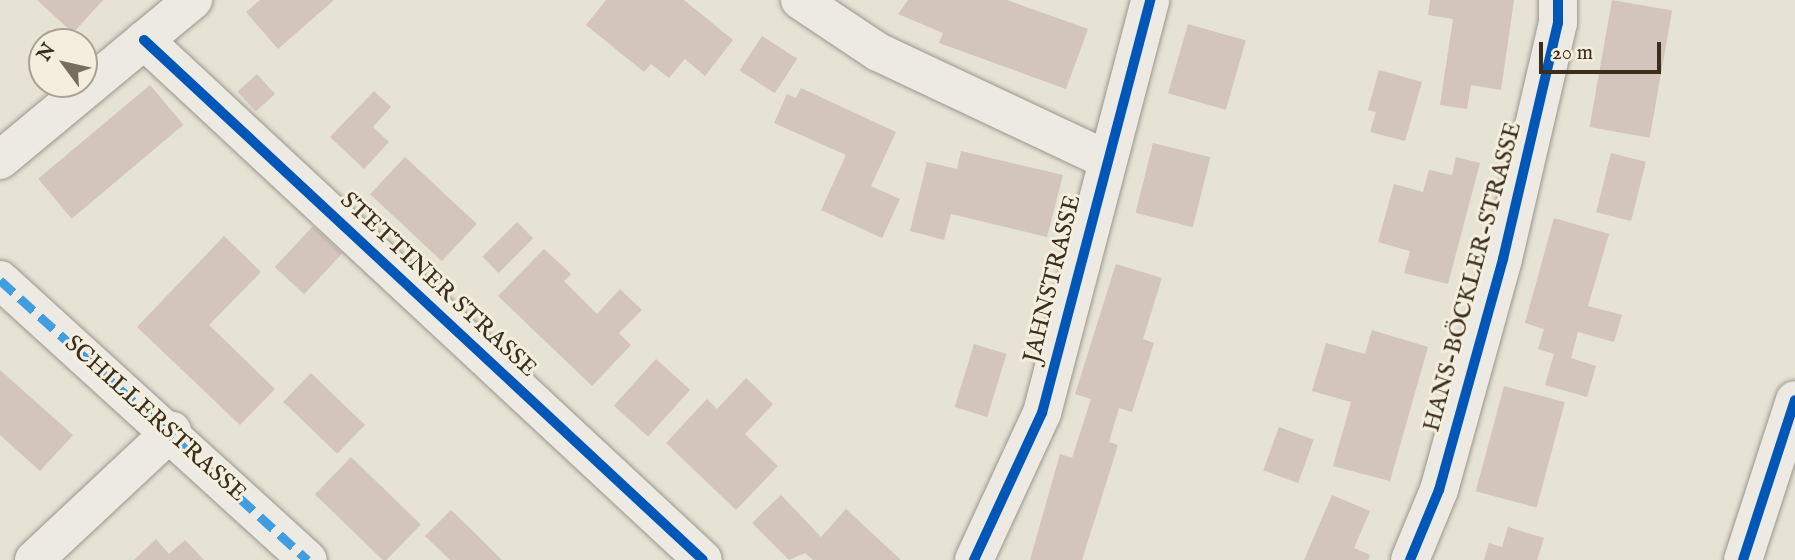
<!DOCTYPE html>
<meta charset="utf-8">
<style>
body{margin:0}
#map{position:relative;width:1795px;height:560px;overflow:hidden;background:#e6e2d4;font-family:"IM FELL English",serif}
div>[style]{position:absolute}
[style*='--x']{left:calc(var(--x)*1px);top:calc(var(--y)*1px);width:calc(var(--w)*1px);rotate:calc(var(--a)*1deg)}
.building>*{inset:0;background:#d3c4bc;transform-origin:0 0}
.roads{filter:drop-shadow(0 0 2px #9b978e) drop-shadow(0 0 2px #9b978e)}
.minor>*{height:38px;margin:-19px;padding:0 19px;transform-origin:19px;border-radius:19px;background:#eceae2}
.secondary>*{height:38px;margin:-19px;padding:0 19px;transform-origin:19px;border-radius:19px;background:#eceae2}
.quiet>*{height:9px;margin-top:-4.5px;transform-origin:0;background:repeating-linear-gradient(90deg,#3f9de0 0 18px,transparent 0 27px)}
.cycleway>*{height:10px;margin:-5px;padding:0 5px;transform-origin:5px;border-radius:5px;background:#0057b8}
span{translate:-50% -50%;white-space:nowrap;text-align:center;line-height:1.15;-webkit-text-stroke:6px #f4eede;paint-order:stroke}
.street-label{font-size:24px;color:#3b2e1f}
.north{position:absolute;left:28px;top:28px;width:70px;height:70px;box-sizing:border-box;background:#f4eede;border:2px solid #aaa192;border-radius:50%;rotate:303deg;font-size:19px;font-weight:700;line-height:28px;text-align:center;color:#3b2e1f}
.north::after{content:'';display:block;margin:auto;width:24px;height:32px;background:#776d5e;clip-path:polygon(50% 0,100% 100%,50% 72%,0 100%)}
.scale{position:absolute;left:1539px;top:42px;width:122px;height:32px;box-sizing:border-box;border:4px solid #3b2e1f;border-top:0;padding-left:9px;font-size:21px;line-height:24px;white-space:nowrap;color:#3b2e1f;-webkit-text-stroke:5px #f4eede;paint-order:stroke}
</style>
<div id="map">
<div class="building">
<i style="clip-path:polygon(37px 0,103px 0,73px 33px)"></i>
<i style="clip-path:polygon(260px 0,334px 0,278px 49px,246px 12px)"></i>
<i style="clip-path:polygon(606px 0,684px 0,733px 40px,705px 76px,685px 59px,669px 78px,651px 64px,644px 72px,586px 25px)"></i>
<i style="clip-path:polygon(908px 0,1007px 0,1088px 29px,1066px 89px,939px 43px,943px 33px,898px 14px)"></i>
<i style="clip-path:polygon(1430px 0,1514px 0,1501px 90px,1471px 85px,1467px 109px,1440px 105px,1453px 19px,1428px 15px)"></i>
<i style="left:1612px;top:0;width:61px;height:129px;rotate:10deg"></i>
<i style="left:1188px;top:24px;width:60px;height:72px;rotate:16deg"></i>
<i style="left:762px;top:36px;width:42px;height:41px;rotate:33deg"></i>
<i style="clip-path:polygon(1379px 70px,1422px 82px,1405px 141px,1370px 132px,1376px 112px,1368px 110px)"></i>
<i style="left:257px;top:74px;width:27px;height:26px;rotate:48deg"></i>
<i style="left:150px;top:85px;width:52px;height:146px;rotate:50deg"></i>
<i style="clip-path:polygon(801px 88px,896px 132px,871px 186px,900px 199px,882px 238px,821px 210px,846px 155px,774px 123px,787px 94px,796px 98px)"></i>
<i style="clip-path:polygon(374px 91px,391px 107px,373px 127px,389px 142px,364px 169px,330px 137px)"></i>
<i style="left:1153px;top:143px;width:59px;height:72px;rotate:14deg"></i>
<i style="clip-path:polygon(961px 151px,1063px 175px,1047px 237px,951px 214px,944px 240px,910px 231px,927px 162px,957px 169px)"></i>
<i style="left:1611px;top:153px;width:36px;height:61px;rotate:14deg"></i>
<i style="left:405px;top:157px;width:98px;height:51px;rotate:43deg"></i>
<i style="clip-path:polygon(1456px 157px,1480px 163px,1448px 284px,1404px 273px,1410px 251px,1378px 242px,1394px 184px,1423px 192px,1429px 170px,1452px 175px)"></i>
<i style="clip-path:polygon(1554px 218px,1609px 234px,1588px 306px,1622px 315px,1614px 342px,1578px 332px,1571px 358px,1596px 366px,1587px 397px,1545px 385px,1554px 354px,1538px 349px,1544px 329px,1525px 323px)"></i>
<i style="left:517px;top:222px;width:23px;height:49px;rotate:45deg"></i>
<i style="left:313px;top:226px;width:40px;height:56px;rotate:43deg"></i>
<i style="clip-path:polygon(224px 236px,261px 272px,209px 325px,275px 389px,240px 425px,137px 327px)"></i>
<i style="clip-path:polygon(544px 249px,571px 274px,564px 281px,597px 314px,620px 289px,642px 310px,619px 333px,631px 345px,592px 386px,498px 296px)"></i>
<i style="clip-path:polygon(1116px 264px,1162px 278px,1143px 339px,1154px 343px,1132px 412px,1119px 408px,1109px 442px,1118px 445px,1082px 560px,1030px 560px,1060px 454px,1072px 458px,1091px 399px,1075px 394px)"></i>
<i style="clip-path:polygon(1372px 330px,1428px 347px,1390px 481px,1333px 466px,1351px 402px,1312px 391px,1326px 343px,1365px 354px)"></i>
<i style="left:974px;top:344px;width:34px;height:66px;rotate:17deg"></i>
<i style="left:656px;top:359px;width:46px;height:63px;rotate:42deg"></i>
<i style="clip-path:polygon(0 370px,73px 435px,40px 471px,0 435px)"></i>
<i style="left:311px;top:373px;width:75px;height:40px;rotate:44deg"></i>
<i style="clip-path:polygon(746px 378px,773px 404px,745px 434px,778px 466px,736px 510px,666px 443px,707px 399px,717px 409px)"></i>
<i style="left:1504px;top:386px;width:63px;height:109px;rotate:15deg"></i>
<i style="left:1279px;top:427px;width:37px;height:46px;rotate:20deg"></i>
<i style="left:351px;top:457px;width:97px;height:52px;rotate:44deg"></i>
<i style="clip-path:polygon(781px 495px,821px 537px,846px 509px,901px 560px,813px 560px,805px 553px,789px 560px,752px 523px)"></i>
<i style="clip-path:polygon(1332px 495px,1370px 511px,1354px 548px,1370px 555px,1368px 560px,1304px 560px)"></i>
<i style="clip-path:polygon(451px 510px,477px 535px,502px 560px,450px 560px,425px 536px)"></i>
<i style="clip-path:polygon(1508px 527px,1544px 538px,1537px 560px,1484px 560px,1489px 543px,1502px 547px)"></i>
<i style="clip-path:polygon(156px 539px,169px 554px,185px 540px,204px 560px,134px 560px)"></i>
</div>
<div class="roads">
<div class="minor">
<i style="--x:800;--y:0;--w:94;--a:33.7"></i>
<i style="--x:878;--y:52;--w:251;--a:25.2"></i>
<i style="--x:144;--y:40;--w:763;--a:42.93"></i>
<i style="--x:0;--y:160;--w:251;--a:-39.7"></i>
<i style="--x:0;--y:280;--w:416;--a:42.3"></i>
<i style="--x:34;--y:560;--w:189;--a:-43.1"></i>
<i style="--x:974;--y:560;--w:162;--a:-65.2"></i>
<i style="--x:1042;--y:413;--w:427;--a:-75.3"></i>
<i style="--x:1410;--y:560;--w:76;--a:-67.5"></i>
<i style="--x:1439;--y:490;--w:240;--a:-74.5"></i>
<i style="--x:1503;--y:259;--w:242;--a:-76.9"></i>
<i style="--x:1558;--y:23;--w:23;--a:-90"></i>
</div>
<div class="secondary">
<i style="--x:1743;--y:560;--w:168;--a:-72"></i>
</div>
</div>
<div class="quiet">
<i style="--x:0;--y:280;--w:416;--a:42.3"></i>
</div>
<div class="cycleway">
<i style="--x:144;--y:40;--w:763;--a:42.93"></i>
<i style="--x:974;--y:560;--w:162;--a:-65.2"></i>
<i style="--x:1042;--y:413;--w:427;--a:-75.3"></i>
<i style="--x:1410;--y:560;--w:76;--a:-67.5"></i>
<i style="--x:1439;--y:490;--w:240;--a:-74.5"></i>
<i style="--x:1503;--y:259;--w:242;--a:-76.9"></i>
<i style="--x:1558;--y:23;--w:23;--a:-90"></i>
<i style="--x:1743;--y:560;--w:168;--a:-72"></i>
</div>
<div class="street-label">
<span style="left:1473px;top:277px;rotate:-75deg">HANS-BÖCKLER-STRASSE</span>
<span style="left:1053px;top:279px;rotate:-76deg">JAHNSTRASSE</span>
<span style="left:438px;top:285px;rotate:43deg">STETTINER STRASSE</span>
<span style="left:155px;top:419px;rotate:42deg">SCHILLERSTRASSE</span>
</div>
<div class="north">N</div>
<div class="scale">20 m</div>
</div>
